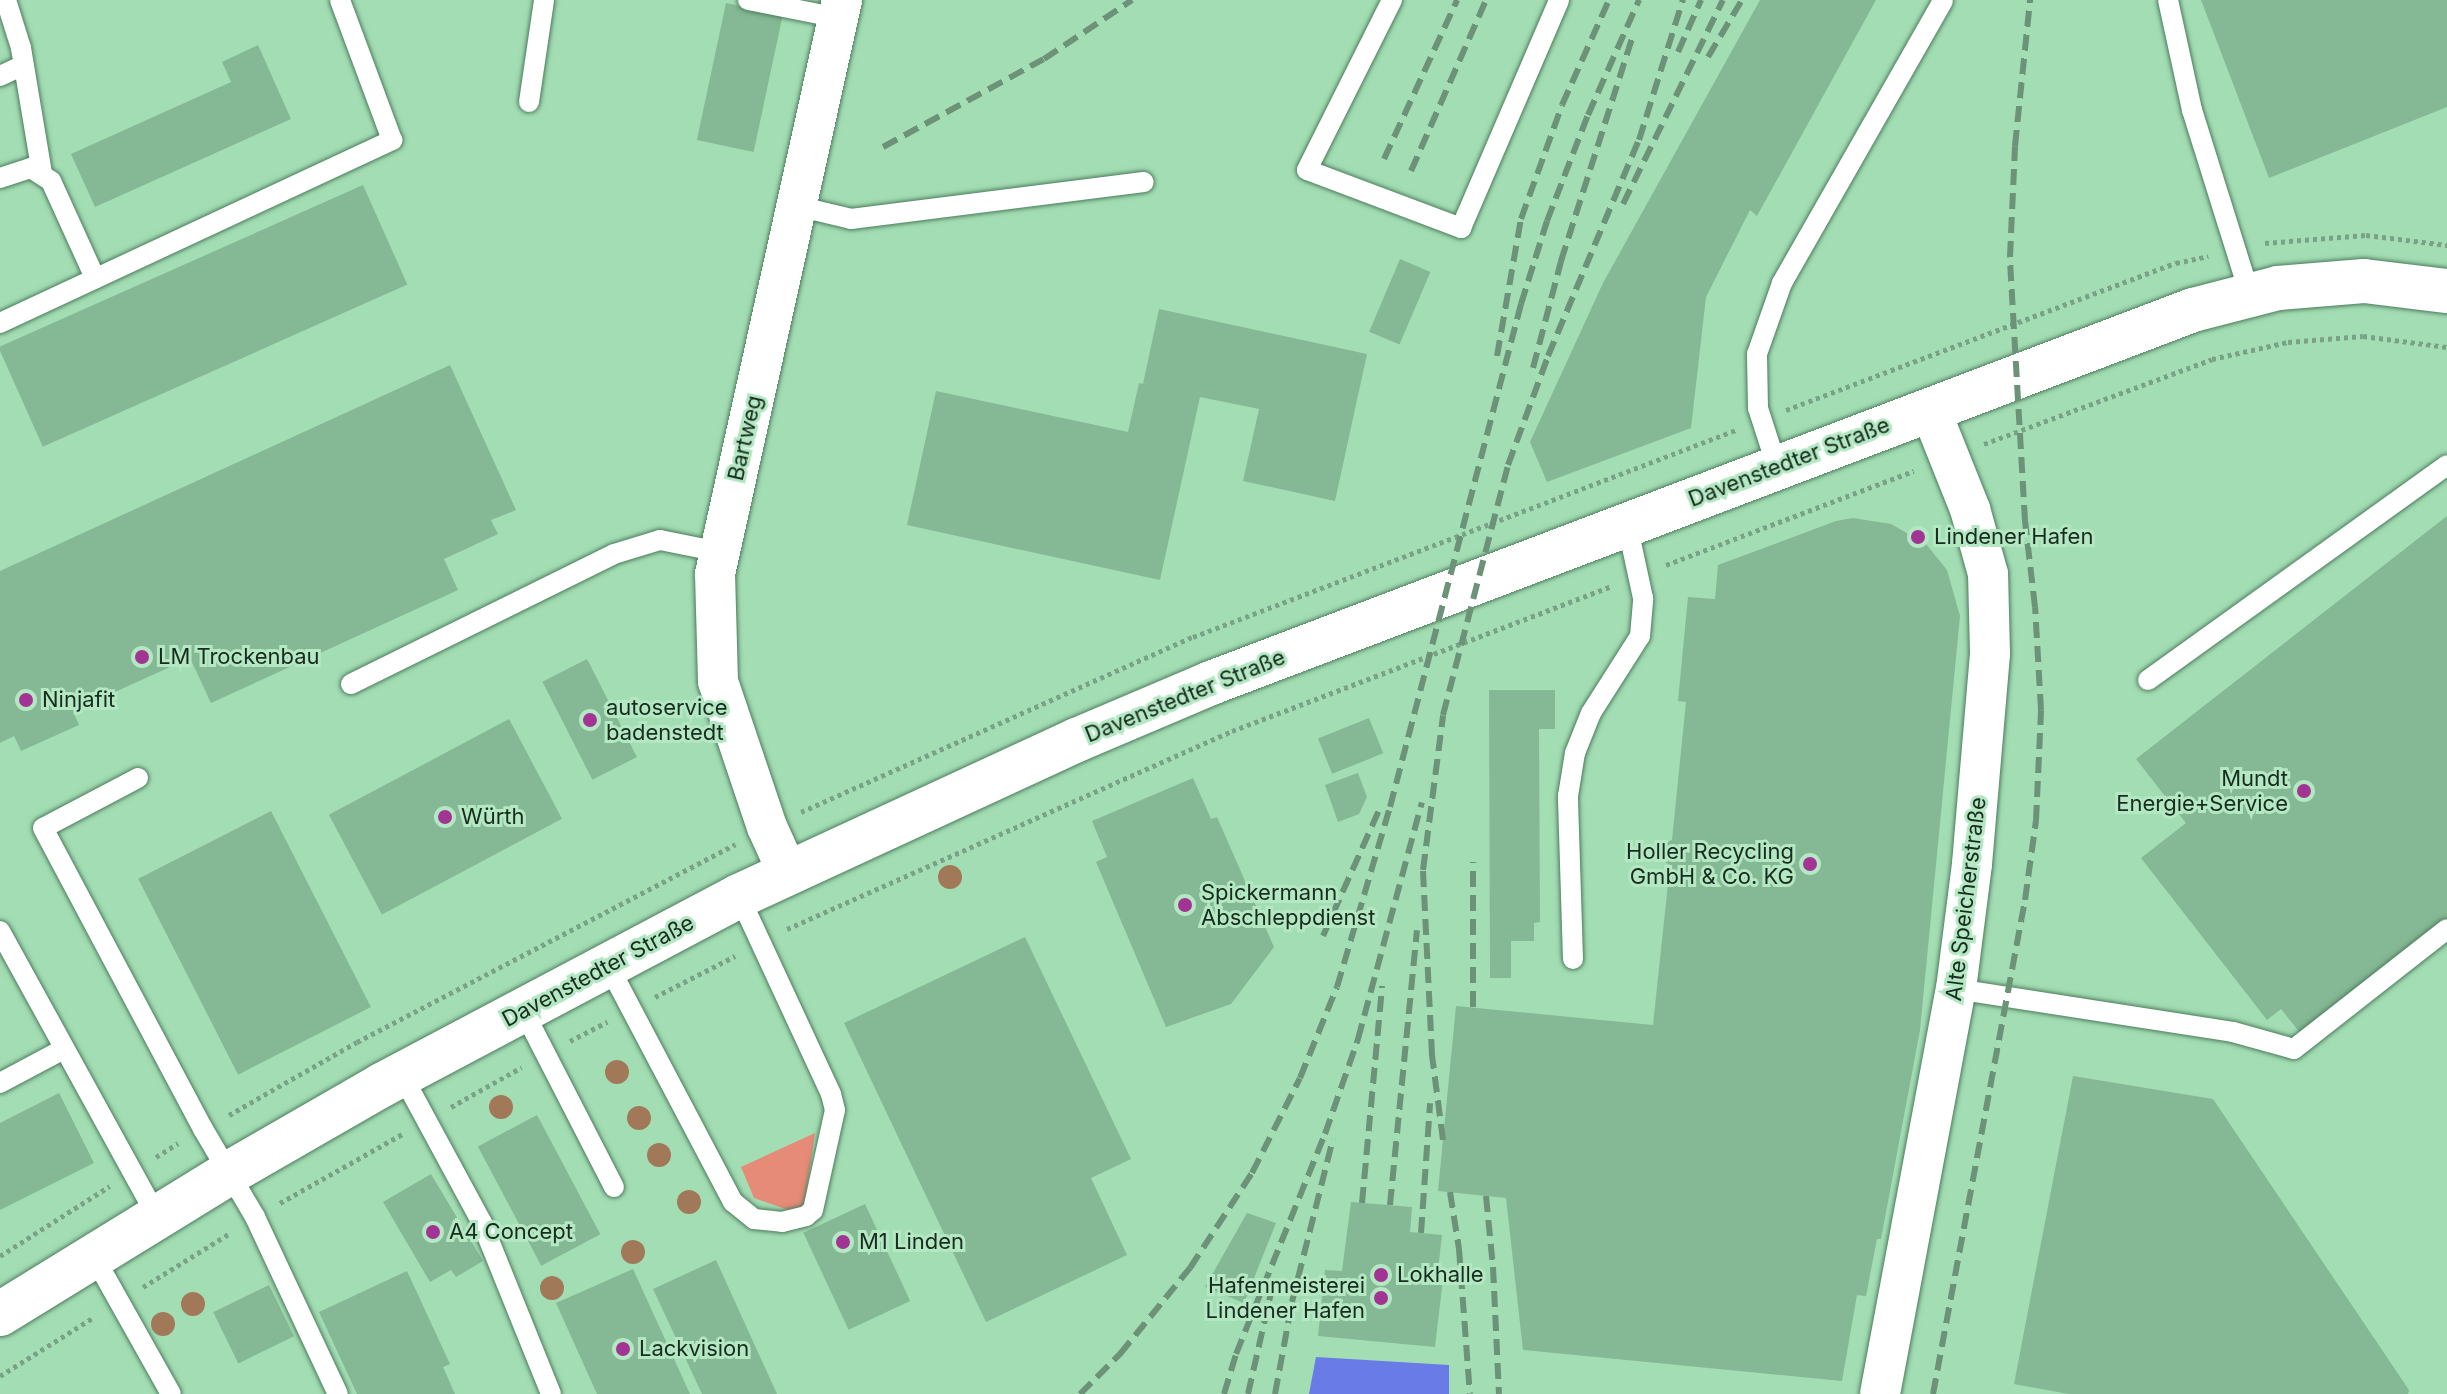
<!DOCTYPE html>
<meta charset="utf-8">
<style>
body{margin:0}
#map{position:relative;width:2447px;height:1394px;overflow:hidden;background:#b4e8c3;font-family:Inter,sans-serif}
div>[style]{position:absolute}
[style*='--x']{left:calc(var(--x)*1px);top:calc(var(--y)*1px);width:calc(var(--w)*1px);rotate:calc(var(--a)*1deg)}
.built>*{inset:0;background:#a3ddb4;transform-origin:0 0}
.green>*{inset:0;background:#e58b77}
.water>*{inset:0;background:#697be7}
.building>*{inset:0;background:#85b894;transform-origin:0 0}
.path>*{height:5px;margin-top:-2.5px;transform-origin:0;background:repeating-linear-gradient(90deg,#7aa286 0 4px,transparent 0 8px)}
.roads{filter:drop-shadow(0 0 2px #4d7d5d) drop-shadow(0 0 2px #4d7d5d)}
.service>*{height:20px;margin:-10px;padding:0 10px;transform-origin:10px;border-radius:10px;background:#fff}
.minor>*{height:40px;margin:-20px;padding:0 20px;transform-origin:20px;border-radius:20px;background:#fff}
.tertiary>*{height:44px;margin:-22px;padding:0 22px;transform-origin:22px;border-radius:22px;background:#fff}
.rail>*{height:6px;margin-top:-3px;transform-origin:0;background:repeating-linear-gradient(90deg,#6c9278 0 16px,transparent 0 24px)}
.trees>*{width:24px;height:24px;margin:-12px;border-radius:50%;background:#a17959}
.dots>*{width:22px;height:22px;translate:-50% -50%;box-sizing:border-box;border:4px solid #b4e8c3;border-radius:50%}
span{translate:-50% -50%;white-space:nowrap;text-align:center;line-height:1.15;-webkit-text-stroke:6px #b4e8c3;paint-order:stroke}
.street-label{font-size:22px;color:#182c1f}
.poi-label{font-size:22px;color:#182c1f}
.left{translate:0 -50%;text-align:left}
.right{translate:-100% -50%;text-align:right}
</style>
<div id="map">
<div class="built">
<i style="left:0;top:0;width:2447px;height:1394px"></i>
</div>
<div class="green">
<i style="clip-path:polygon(815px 1133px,804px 1208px,794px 1212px,754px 1198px,741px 1167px)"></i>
</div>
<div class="water">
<i style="clip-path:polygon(1316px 1357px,1449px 1365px,1449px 1394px,1309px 1394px)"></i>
</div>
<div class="building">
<i style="clip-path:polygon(1760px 0,1876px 0,1757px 216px,1750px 210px,1706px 297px,1691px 428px,1547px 482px,1530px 442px,1603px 283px)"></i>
<i style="clip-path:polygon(2201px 0,2447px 0,2447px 107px,2269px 178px)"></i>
<i style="left:726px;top:3px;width:58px;height:140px;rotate:12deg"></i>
<i style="clip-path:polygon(258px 45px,291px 119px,95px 207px,71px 154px,231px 82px,222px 62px)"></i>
<i style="left:363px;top:185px;width:109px;height:399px;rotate:66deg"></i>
<i style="left:1400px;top:259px;width:33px;height:79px;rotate:23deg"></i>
<i style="clip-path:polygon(1159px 309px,1367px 354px,1335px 501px,1243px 481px,1259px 409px,1200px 397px,1160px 580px,907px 525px,936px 391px,1128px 432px,1139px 383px,1143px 384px)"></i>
<i style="clip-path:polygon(450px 365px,516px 510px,491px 520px,498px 534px,444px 559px,458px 590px,211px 703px,190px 658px,73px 711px,79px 725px,21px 751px,14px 736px,0 743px,0 571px)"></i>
<i style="clip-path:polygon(2447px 516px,2447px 920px,2301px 1034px,2281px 1009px,2267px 1020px,2141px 858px,2186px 823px,2136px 759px)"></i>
<i style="clip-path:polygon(1853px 518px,1891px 524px,1926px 544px,1947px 570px,1960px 616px,1920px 1030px,1881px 1239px,1877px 1239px,1866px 1296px,1857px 1295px,1842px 1381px,1523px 1350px,1506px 1198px,1438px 1191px,1456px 1006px,1653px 1025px,1670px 865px,1658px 858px,1660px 846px,1672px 840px,1686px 702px,1678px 701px,1688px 597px,1715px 599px,1718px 565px,1836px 521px)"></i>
<i style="left:587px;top:659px;width:110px;height:50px;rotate:63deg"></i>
<i style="clip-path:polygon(1489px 690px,1555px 690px,1555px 729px,1539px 729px,1540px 922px,1534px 923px,1534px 941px,1511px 941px,1511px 978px,1490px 978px)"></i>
<i style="left:1369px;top:718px;width:38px;height:55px;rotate:68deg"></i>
<i style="left:509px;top:719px;width:113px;height:204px;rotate:62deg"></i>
<i style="clip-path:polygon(1358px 773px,1367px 797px,1359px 814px,1338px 822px,1325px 785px)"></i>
<i style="clip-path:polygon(1193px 778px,1211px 819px,1217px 817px,1274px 947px,1231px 1004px,1166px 1027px,1096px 862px,1107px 857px,1092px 821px)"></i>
<i style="left:271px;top:811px;width:220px;height:149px;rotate:63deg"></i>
<i style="clip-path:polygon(1025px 937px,1131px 1159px,1091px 1178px,1127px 1255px,986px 1322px,844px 1023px)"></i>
<i style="clip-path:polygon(2073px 1076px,2213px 1099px,2409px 1390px,2408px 1394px,2069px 1394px,2014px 1384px)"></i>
<i style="clip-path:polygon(59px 1093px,94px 1163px,0 1210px,0 1123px)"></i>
<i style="left:537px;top:1115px;width:135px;height:67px;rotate:62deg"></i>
<i style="clip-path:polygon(431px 1174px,483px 1261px,456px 1277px,451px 1270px,430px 1282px,383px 1202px)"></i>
<i style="clip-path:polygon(1351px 1202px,1412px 1207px,1410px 1232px,1442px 1235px,1437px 1279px,1443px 1279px,1435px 1347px,1318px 1336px,1325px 1270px,1342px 1271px)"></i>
<i style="left:865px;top:1204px;width:107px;height:68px;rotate:65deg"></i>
<i style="clip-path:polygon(1247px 1213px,1276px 1223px,1244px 1303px,1205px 1287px)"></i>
<i style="clip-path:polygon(716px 1260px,777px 1394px,702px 1394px,653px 1289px)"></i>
<i style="clip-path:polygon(633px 1269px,690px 1394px,597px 1394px,556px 1303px)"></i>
<i style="clip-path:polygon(407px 1271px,450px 1364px,443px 1367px,455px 1394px,357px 1394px,319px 1312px)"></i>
<i style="left:269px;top:1285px;width:57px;height:62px;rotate:64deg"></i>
</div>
<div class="path">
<i style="--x:2265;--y:243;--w:101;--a:-4.5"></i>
<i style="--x:2366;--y:235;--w:82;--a:7"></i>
<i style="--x:1786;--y:410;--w:417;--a:-20.7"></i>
<i style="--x:2176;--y:263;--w:33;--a:-12"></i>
<i style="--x:1984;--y:444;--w:243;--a:-20.4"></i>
<i style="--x:2212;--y:359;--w:78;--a:-12.6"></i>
<i style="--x:2288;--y:342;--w:75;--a:-4.6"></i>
<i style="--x:2363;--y:336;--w:85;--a:7.5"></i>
<i style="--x:1666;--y:565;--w:265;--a:-20.8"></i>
<i style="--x:801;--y:812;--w:429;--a:-24.1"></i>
<i style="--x:1193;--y:637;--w:581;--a:-20.87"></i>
<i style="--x:787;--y:929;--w:487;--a:-24"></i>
<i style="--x:1232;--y:731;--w:407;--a:-20.9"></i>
<i style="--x:655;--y:997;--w:90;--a:-27.1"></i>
<i style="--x:570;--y:1041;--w:42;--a:-27.2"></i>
<i style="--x:451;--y:1107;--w:81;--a:-29.4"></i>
<i style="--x:229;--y:1115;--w:147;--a:-29.7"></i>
<i style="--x:357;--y:1042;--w:427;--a:-27.6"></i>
<i style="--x:156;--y:1157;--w:26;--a:-32"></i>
<i style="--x:280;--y:1203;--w:142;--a:-29.4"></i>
<i style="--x:0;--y:1256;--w:130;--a:-32.5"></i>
<i style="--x:143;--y:1287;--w:102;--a:-31.8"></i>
<i style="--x:0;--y:1376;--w:111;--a:-32.1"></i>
</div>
<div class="roads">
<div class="service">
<i style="--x:6;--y:0;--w:50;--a:72.6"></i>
<i style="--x:21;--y:48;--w:128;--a:80.5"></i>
<i style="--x:748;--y:0;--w:93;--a:11.2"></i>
<i style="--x:1392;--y:0;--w:190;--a:116.6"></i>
<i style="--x:1307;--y:170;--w:165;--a:20.6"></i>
<i style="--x:1461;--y:228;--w:248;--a:-66.7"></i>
<i style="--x:2168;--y:0;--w:113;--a:77.7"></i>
<i style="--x:2192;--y:110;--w:194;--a:72.6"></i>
<i style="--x:0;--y:76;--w:26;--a:-25"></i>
<i style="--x:529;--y:102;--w:103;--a:-81.6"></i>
<i style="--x:0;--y:178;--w:33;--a:-18"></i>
<i style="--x:31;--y:168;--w:24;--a:33"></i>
<i style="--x:51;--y:181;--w:107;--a:65.6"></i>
<i style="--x:797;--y:206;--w:56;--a:13.5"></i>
<i style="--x:851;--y:219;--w:295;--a:-7.2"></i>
<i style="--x:0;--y:323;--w:433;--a:-25"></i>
<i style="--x:392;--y:140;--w:149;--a:-110.4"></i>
<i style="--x:1777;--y:467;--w:62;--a:-107.9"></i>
<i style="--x:1758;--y:408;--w:54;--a:-91.1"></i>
<i style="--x:1757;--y:354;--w:75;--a:-70.6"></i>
<i style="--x:1782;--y:283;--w:325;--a:-60.3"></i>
<i style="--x:2148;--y:680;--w:368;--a:-35.7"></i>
<i style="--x:351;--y:684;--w:293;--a:-26.3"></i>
<i style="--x:614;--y:554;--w:48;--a:-16.9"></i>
<i style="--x:660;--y:540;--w:61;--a:11.3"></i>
<i style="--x:138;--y:778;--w:107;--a:152.2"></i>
<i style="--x:43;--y:828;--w:341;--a:62"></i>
<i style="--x:203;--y:1129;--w:102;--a:59.4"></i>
<i style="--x:255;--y:1217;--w:195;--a:64.9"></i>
<i style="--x:0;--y:931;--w:325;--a:61.2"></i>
<i style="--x:1573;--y:959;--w:163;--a:-91.8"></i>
<i style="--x:1568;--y:796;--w:44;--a:-80.8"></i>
<i style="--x:1575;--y:753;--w:43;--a:-68.2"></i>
<i style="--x:1591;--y:713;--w:91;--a:-57.5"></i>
<i style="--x:1640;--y:636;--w:38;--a:-85"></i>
<i style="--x:1643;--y:598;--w:76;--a:-102.2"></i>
<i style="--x:608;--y:965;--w:268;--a:62.2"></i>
<i style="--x:733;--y:1202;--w:27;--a:39"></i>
<i style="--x:754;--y:1219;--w:28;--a:6"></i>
<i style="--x:782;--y:1222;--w:25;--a:-14"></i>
<i style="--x:806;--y:1216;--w:9;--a:-41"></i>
<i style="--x:813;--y:1210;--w:102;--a:-77.6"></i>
<i style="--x:835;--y:1110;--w:16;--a:-104"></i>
<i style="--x:831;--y:1094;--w:218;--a:-114.9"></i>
<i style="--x:1956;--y:989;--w:280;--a:8.8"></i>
<i style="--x:2233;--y:1032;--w:63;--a:15.6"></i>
<i style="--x:2294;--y:1049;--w:194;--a:-38.1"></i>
<i style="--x:523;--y:1010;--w:199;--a:62.8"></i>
<i style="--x:402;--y:1075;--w:168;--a:61.6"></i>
<i style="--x:482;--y:1223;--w:184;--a:68"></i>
<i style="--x:0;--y:1083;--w:72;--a:-28"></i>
<i style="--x:93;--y:1255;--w:159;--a:60.7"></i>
</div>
<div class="minor">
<i style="--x:787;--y:871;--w:48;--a:-114.4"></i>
<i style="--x:767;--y:827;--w:154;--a:-108.6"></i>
<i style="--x:718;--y:681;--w:107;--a:-91.6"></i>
<i style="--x:715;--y:574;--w:588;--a:-77.52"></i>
<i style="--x:1880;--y:1394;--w:412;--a:-79.4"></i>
<i style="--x:1956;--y:989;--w:126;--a:-82.7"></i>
<i style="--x:1972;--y:864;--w:211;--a:-85.1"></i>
<i style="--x:1990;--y:654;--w:80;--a:-91.4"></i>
<i style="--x:1988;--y:574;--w:67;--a:-105.5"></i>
<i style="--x:1970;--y:509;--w:108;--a:-111.8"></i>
</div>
<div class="tertiary">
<i style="--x:0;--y:1314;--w:269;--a:-31.6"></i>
<i style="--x:229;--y:1173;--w:177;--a:-29.9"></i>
<i style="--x:382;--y:1085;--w:404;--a:-27.9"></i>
<i style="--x:739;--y:896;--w:372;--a:-24.8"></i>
<i style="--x:1077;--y:740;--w:146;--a:-23"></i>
<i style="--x:1211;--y:683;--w:1050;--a:-20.8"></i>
<i style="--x:2193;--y:310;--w:88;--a:-14.5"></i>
<i style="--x:2278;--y:288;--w:86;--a:-4.7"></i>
<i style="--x:2364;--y:281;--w:84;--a:6.9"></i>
</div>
</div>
<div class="rail">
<i style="--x:1678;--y:52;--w:57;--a:-66.1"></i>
<i style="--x:1708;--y:57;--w:66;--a:-59.2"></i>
<i style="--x:883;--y:147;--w:183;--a:-28.7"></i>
<i style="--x:1044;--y:59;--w:106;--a:-33.8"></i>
<i style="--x:1384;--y:159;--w:175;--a:-65.3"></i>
<i style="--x:1411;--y:171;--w:187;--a:-66.3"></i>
<i style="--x:1623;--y:204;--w:227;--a:-63.9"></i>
<i style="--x:1497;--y:356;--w:139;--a:-80.1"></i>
<i style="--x:1521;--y:219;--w:121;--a:-70.2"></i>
<i style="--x:1562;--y:105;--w:115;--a:-65.9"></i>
<i style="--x:1533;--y:368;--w:111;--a:-75.3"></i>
<i style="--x:1561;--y:261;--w:233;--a:-72.3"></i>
<i style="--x:1323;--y:936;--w:140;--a:-66"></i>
<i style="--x:1473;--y:1007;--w:145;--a:-90"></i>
<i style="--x:1443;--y:1140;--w:86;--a:-97.4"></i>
<i style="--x:1432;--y:1055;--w:185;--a:-92.8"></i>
<i style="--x:1423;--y:870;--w:156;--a:-82.6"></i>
<i style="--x:1443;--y:715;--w:258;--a:-75.4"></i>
<i style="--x:1508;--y:465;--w:116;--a:-69.8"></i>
<i style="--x:1548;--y:356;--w:234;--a:-67.2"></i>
<i style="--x:1639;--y:140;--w:147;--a:-72.6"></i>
<i style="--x:1450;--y:1192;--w:58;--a:81"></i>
<i style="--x:1459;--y:1249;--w:145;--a:85.7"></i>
<i style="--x:1486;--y:1196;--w:71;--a:84.4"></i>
<i style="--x:1493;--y:1267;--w:127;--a:87.3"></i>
<i style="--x:1362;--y:1203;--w:218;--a:-84.7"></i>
<i style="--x:1390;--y:1205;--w:276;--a:-84.4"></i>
<i style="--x:1421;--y:1233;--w:130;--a:-86"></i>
<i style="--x:1080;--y:1394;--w:57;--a:-45"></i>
<i style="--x:1120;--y:1354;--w:111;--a:-50.9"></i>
<i style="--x:1190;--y:1268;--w:113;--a:-56.9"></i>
<i style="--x:1252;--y:1173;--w:106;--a:-63.2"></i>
<i style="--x:1300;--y:1078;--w:98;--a:-67.9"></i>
<i style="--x:1337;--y:987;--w:188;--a:-73.6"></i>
<i style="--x:1390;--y:807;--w:520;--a:-75.4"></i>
<i style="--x:1521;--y:304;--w:87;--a:-72.6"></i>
<i style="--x:1547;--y:221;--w:114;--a:-68.9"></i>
<i style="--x:1588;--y:115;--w:126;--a:-66.1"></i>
<i style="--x:1224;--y:1394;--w:42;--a:-73.3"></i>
<i style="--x:1236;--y:1354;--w:237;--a:-68"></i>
<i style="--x:1325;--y:1134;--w:101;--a:-70.8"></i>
<i style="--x:1358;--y:1039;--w:245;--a:-74.9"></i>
<i style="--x:1248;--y:1394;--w:104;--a:-77.2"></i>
<i style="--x:1275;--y:1394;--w:94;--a:-79.5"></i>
<i style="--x:1292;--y:1302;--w:168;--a:-75.9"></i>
<i style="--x:1933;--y:1394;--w:502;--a:-79.45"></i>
<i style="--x:2025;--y:900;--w:80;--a:-82.1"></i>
<i style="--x:2036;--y:821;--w:111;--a:-87.4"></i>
<i style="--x:2041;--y:710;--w:103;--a:-93.3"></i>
<i style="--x:2035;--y:607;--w:87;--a:-96.6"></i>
<i style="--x:2025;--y:521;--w:264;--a:-93.3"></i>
<i style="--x:2010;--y:257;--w:111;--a:-87.4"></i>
<i style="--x:2015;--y:146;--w:147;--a:-84.1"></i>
</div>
<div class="trees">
<i style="left:950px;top:877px"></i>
<i style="left:617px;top:1072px"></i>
<i style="left:501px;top:1107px"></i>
<i style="left:639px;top:1118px"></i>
<i style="left:659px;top:1155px"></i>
<i style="left:689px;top:1202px"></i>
<i style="left:633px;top:1252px"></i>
<i style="left:552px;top:1288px"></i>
<i style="left:193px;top:1304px"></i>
<i style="left:163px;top:1324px"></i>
</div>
<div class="dots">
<i style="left:1918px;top:537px;background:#a23493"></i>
<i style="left:142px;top:657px;background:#a23493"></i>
<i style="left:26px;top:700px;background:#a23493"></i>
<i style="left:590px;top:720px;background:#a23493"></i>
<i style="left:2304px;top:791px;background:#a23493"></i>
<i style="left:445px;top:817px;background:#a23493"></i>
<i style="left:1810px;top:864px;background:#a23493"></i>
<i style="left:1185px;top:905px;background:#a23493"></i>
<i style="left:433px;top:1232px;background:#a23493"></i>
<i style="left:843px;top:1242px;background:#a23493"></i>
<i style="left:1381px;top:1275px;background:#a23493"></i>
<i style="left:1381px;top:1298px;background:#a23493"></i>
<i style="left:623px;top:1349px;background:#a23493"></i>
</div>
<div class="street-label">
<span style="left:745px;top:438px;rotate:-77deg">Bartweg</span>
<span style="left:1789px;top:462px;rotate:-21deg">Davenstedter Straße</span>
<span style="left:1185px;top:696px;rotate:-22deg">Davenstedter Straße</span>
<span style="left:1966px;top:899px;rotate:-83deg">Alte Speicherstraße</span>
<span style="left:598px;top:971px;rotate:-28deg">Davenstedter Straße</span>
</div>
<div class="poi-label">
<span class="left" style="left:1934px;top:537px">Lindener Hafen</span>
<span class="left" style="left:158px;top:657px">LM Trockenbau</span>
<span class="left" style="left:42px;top:700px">Ninjafit</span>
<span class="left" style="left:606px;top:720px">autoservice<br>badenstedt</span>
<span class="right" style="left:2288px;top:791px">Mundt<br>Energie+Service</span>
<span class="left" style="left:461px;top:817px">Würth</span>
<span class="right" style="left:1794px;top:864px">Holler Recycling<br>GmbH &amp; Co. KG</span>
<span class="left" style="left:1201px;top:905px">Spickermann<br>Abschleppdienst</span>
<span class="left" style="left:449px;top:1232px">A4 Concept</span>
<span class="left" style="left:859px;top:1242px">M1 Linden</span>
<span class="left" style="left:1397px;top:1275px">Lokhalle</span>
<span class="right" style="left:1365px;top:1298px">Hafenmeisterei<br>Lindener Hafen</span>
<span class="left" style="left:639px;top:1349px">Lackvision</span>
</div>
</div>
